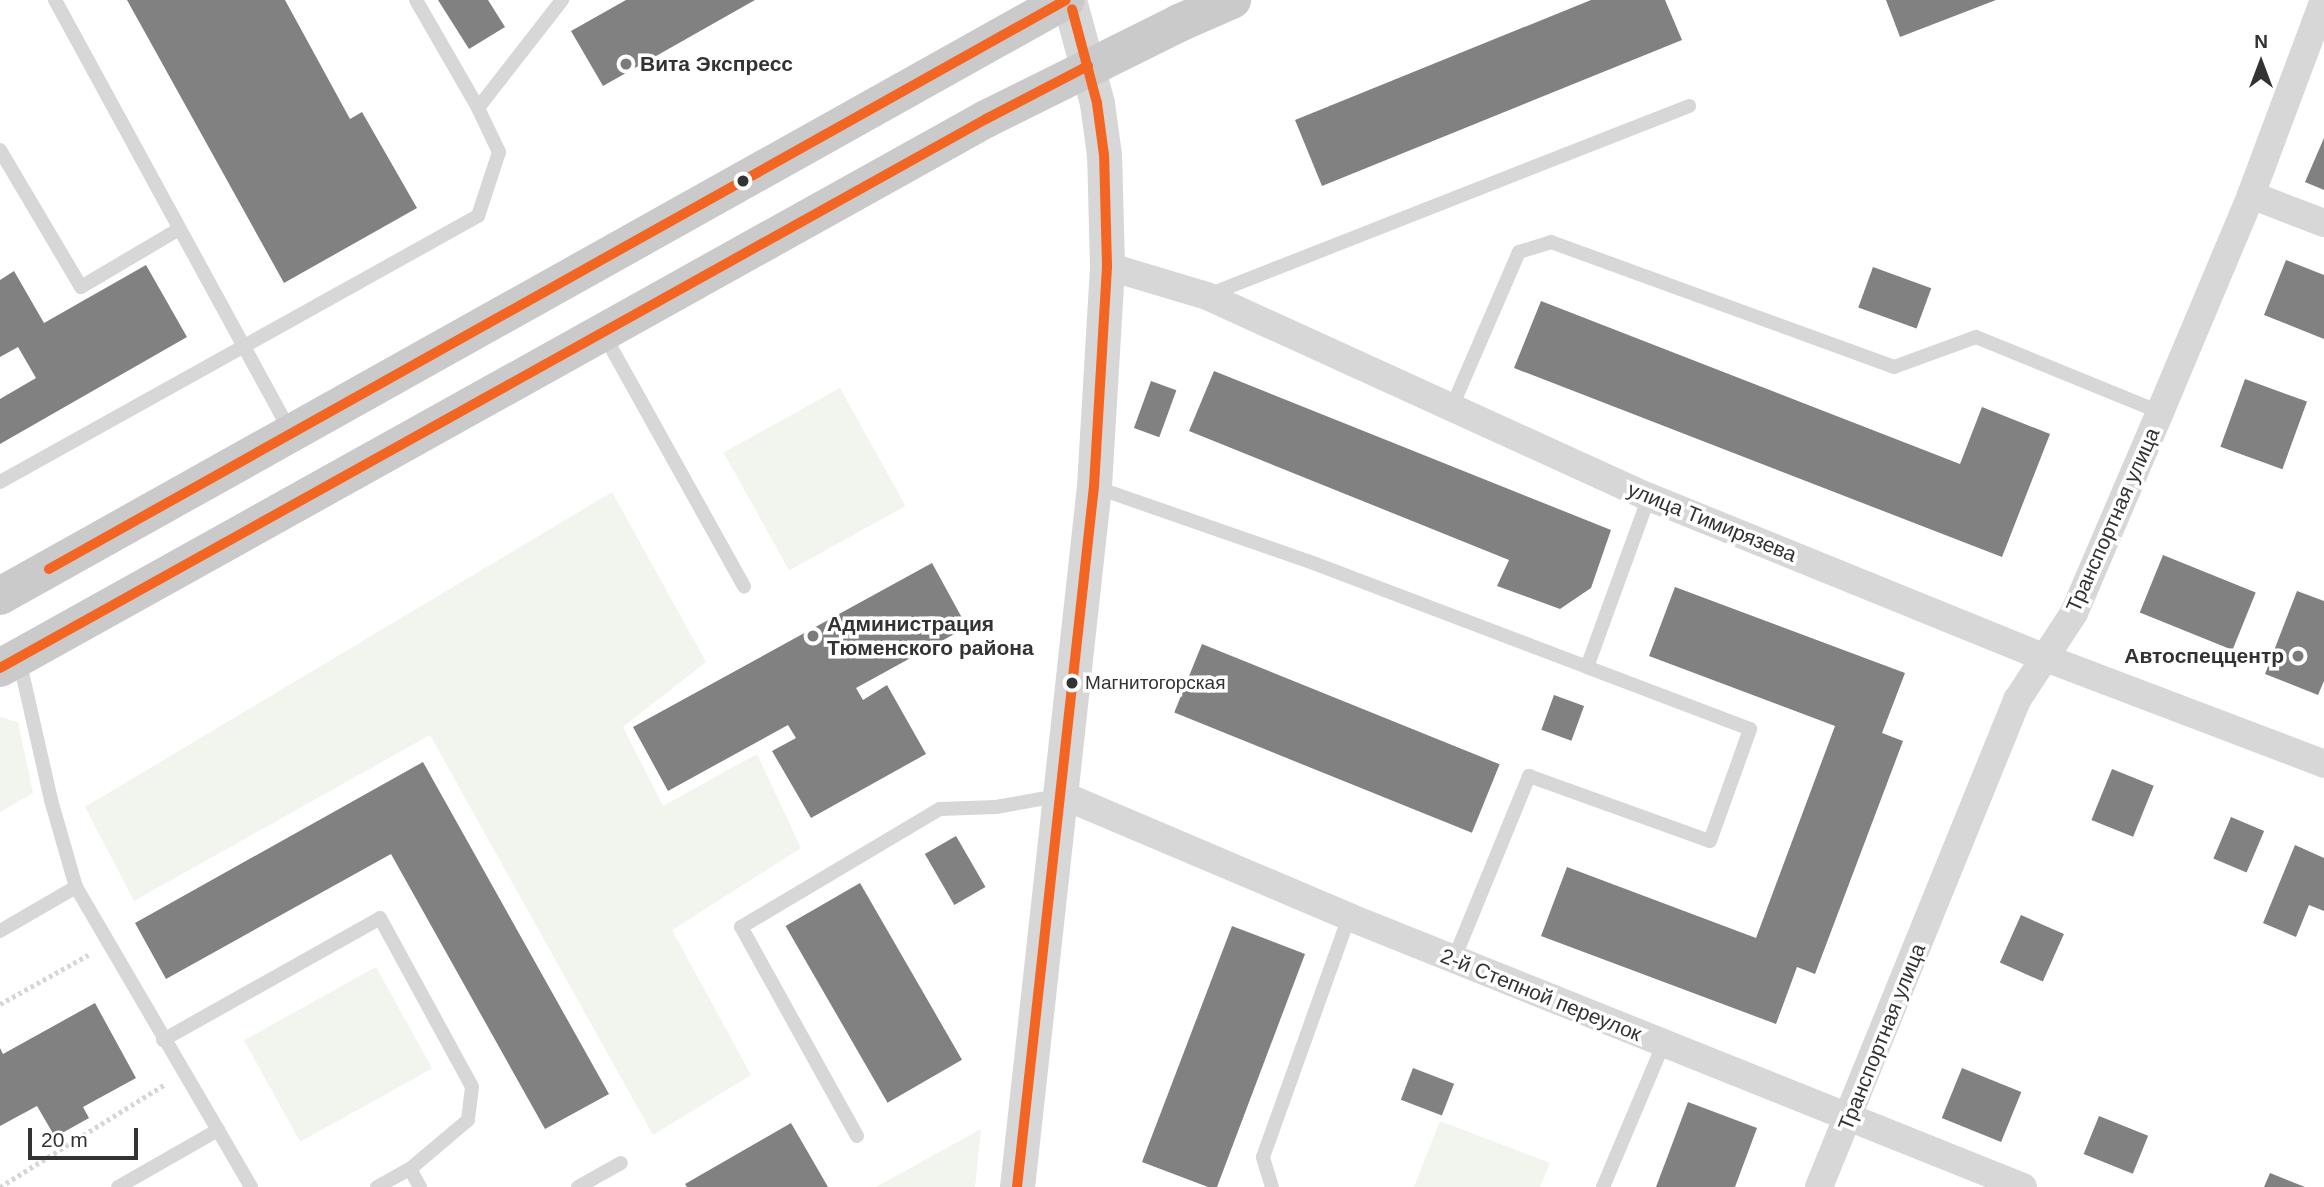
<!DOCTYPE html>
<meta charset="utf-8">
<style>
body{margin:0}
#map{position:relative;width:2324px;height:1187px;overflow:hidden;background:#fff;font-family:Arial,sans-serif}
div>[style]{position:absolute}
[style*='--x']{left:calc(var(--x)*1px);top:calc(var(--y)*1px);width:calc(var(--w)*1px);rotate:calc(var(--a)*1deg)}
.green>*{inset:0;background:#f1f5ed;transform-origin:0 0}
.building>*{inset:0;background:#818181;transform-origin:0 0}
.path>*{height:4.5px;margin-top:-2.25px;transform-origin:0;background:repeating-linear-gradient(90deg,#d6d6d6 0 3.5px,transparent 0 7px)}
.service>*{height:14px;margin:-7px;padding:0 7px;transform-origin:7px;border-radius:7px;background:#d7d7d7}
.minor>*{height:28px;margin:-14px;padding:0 14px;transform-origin:14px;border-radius:14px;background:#d7d7d7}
.tertiary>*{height:35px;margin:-17.5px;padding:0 17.5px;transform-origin:17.5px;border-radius:17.5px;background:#d7d7d7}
.primary>*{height:38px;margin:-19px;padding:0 19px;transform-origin:19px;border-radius:19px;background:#cacaca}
.bus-1>*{height:10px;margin:-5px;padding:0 5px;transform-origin:5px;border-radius:5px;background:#f26522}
.dots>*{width:19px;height:19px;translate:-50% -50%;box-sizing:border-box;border:4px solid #fff;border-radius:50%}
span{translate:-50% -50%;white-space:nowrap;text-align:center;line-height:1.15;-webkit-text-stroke:7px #fff;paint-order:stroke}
.bus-label{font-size:19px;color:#333}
.left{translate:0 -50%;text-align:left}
.poi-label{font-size:21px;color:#333;font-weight:700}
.right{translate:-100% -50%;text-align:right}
.street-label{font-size:21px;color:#333}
.north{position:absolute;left:2226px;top:28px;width:70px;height:70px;-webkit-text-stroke:5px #fff;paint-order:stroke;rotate:0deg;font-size:19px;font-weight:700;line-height:28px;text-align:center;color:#333}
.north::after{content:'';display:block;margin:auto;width:24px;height:32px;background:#333;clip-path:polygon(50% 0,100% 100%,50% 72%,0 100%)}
.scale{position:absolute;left:28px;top:1128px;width:110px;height:32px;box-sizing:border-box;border:4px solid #333;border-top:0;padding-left:9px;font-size:21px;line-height:24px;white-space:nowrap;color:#333;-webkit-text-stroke:5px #fff;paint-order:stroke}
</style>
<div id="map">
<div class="green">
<i style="left:840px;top:388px;width:135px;height:133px;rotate:61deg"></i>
<i style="clip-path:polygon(612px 492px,706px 662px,623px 727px,663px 806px,757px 754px,801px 848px,672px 930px,751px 1075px,653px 1135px,430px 735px,134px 901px,85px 807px)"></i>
<i style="clip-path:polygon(0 717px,18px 722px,33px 793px,0 812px)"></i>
<i style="left:376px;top:967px;width:116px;height:151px;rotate:61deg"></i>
<i style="clip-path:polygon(1440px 1121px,1550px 1163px,1540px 1187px,1414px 1187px)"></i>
<i style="clip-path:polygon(981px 1129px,975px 1187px,876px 1187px)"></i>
</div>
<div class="building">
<i style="clip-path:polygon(127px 0,285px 0,350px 119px,362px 112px,417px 208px,284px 283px)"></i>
<i style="clip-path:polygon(438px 0,488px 0,505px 27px,469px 49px)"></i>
<i style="clip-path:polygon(626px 0,755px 0,603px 86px,571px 31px)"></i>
<i style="clip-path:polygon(1591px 0,1665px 0,1682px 40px,1322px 186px,1295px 120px)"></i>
<i style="clip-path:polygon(1886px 0,1996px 0,1900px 37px)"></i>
<i style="clip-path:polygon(2324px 138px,2324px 190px,2305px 182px)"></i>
<i style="clip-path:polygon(2286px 260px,2324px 275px,2324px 339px,2264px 315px)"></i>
<i style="clip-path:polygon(146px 265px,187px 337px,0 444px,0 399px,36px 378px,18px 347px,0 357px,0 280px,14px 271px,44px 323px)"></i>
<i style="left:1873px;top:267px;width:62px;height:43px;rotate:20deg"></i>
<i style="clip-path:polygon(1541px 301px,1960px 464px,1982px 407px,2050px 434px,2002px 557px,1514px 368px)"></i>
<i style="clip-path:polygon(1214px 371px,1611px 530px,1591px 588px,1560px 609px,1497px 586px,1509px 560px,1189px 431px)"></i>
<i style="left:2245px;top:379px;width:66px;height:72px;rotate:20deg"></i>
<i style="left:1151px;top:381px;width:27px;height:50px;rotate:20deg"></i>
<i style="left:2163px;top:555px;width:100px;height:62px;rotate:22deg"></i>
<i style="clip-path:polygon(932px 563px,967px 627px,856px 688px,863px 700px,887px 685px,926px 754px,811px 818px,772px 751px,796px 738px,788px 725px,668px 791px,633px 727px)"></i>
<i style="clip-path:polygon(1675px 587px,1905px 673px,1882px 733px,1903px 741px,1815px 974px,1797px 967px,1776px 1024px,1541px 936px,1567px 867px,1756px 938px,1835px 726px,1649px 656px)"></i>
<i style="clip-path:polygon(2297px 591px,2324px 601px,2324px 681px,2318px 695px,2265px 674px)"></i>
<i style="left:1202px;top:644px;width:321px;height:74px;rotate:22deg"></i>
<i style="left:1554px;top:695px;width:32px;height:37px;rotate:20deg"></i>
<i style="clip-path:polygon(423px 762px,609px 1094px,545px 1129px,391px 854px,166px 979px,135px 923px)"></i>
<i style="left:2112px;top:769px;width:45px;height:55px;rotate:22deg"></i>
<i style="left:2231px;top:817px;width:36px;height:45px;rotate:23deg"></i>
<i style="left:956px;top:836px;width:59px;height:36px;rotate:60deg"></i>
<i style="clip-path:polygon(2295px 845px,2324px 858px,2324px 911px,2309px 905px,2296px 937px,2263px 923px)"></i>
<i style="left:860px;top:883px;width:204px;height:86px;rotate:60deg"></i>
<i style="left:2021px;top:915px;width:47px;height:52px;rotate:24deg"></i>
<i style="clip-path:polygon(1232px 926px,1305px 954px,1217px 1187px,1208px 1187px,1142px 1162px)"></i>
<i style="clip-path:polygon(95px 1003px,136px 1078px,83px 1107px,89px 1118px,55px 1137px,37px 1106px,0 1126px,0 1048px,3px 1054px)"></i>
<i style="left:1413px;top:1068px;width:44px;height:34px;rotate:21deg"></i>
<i style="left:1962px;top:1068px;width:64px;height:54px;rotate:22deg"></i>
<i style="clip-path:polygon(1688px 1102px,1757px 1128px,1735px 1187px,1656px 1187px)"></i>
<i style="left:2099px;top:1116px;width:53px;height:41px;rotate:22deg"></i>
<i style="clip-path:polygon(791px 1123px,828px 1187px,687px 1187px,685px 1184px)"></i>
<i style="clip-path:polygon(2270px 1173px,2305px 1187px,2264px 1187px)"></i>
</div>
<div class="path">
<i style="--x:0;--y:1004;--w:101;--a:-29.1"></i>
<i style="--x:0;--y:1187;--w:193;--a:-31.9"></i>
</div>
<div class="service">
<i style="--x:55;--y:0;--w:492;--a:61.4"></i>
<i style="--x:416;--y:0;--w:125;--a:60.1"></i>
<i style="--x:0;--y:150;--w:159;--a:59.4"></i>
<i style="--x:81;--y:287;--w:114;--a:-30.6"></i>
<i style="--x:1208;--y:295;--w:517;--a:-21.45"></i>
<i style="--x:603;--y:333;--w:290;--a:60.9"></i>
<i style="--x:1451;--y:409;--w:171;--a:-66.6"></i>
<i style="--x:1519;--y:252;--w:34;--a:-17"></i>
<i style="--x:1551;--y:242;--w:365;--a:20"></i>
<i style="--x:1894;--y:367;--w:87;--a:-20.1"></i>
<i style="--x:1976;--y:337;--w:199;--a:22.2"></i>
<i style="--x:0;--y:482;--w:547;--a:-29.1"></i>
<i style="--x:478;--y:216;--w:67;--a:-71.8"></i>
<i style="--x:499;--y:152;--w:49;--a:-115.5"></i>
<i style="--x:478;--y:108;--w:137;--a:-52.1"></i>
<i style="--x:1095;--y:487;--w:225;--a:19.2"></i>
<i style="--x:1308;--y:561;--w:298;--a:20.8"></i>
<i style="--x:1587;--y:667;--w:181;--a:-70"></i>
<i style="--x:19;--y:659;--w:145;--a:77.2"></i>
<i style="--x:51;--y:800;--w:91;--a:74"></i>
<i style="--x:76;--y:887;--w:281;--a:59.7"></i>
<i style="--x:218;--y:1130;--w:115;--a:150.3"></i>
<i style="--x:0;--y:931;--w:88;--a:-30.1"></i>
<i style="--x:1454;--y:959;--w:198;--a:-67.7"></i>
<i style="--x:1529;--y:776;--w:192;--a:19.8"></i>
<i style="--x:1710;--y:841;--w:119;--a:-70.3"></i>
<i style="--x:1750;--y:729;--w:174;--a:-159.2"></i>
<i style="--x:163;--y:1040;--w:249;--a:-29.3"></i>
<i style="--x:380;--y:918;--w:192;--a:61.4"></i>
<i style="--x:472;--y:1087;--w:33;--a:97"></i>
<i style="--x:468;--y:1120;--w:76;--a:139.8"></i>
<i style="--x:410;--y:1169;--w:21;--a:61"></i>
<i style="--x:218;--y:1130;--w:66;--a:59.9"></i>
<i style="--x:857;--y:1136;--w:239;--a:-119"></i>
<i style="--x:741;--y:927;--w:231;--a:-30.7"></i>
<i style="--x:940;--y:809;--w:56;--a:-2"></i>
<i style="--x:996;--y:807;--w:63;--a:-10.1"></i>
<i style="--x:377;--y:1187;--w:38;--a:-29"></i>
<i style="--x:578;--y:1187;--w:49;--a:-29.2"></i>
<i style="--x:1272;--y:1187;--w:31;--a:-107"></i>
<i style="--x:1263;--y:1157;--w:255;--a:-70.3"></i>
<i style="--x:1603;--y:1187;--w:154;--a:-67.1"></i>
</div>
<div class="minor">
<i style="--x:2251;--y:195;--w:78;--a:21"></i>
<i style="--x:1107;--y:266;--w:104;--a:16.7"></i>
<i style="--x:1207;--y:296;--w:486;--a:24.5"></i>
<i style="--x:1649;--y:497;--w:425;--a:22.1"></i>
<i style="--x:2043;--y:657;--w:301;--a:20.8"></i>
<i style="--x:1062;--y:795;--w:312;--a:23"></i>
<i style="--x:1349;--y:917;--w:726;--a:21.83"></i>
<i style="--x:1819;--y:1187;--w:526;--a:-67.87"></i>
<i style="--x:2017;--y:700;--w:104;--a:-56.8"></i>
<i style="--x:2074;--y:613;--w:219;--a:-66.8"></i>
<i style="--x:2160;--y:412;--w:235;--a:-67.2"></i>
<i style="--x:2251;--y:195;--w:208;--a:-69.5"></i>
</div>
<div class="tertiary">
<i style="--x:1017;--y:1187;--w:705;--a:-83.73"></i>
<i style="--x:1094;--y:486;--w:220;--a:-86.6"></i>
<i style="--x:1107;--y:266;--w:111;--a:-91.5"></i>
<i style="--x:1104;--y:155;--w:52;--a:-97.7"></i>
<i style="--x:1097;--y:103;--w:107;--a:-105.2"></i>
</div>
<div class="primary">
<i style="--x:0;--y:596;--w:1221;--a:-29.21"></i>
<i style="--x:0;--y:668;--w:1129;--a:-29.11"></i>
<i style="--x:986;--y:119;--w:216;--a:-26.4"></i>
<i style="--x:1179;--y:23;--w:58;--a:-23.5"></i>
</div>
<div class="bus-1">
<i style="--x:49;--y:569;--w:1165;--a:-29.23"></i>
<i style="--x:0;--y:668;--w:1129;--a:-29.11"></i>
<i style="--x:986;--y:119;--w:115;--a:-27.5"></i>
<i style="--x:1017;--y:1187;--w:705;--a:-83.73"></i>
<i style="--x:1094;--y:486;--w:220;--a:-86.6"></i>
<i style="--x:1107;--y:266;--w:111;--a:-91.5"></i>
<i style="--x:1104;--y:155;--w:52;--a:-97.7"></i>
<i style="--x:1097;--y:103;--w:97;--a:-104.9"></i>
</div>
<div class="dots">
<i style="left:626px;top:64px;background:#7a7a7a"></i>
<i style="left:743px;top:181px;background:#333"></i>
<i style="left:813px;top:636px;background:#7a7a7a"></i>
<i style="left:2298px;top:656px;background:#7a7a7a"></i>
<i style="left:1072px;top:683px;background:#333"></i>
</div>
<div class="bus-label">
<span class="left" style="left:1085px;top:683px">Магнитогорская</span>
</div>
<div class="poi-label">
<span class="left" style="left:640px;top:64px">Вита Экспресс</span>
<span class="left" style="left:827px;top:636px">Администрация<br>Тюменского района</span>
<span class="right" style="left:2284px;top:656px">Автоспеццентр</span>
</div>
<div class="street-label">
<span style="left:2113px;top:520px;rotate:-66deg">Транспортная улица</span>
<span style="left:1712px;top:522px;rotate:22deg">улица Тимирязева</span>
<span style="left:1541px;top:995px;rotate:22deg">2-й Степной переулок</span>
<span style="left:1882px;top:1037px;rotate:-68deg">Транспортная улица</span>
</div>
<div class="north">N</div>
<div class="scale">20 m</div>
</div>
